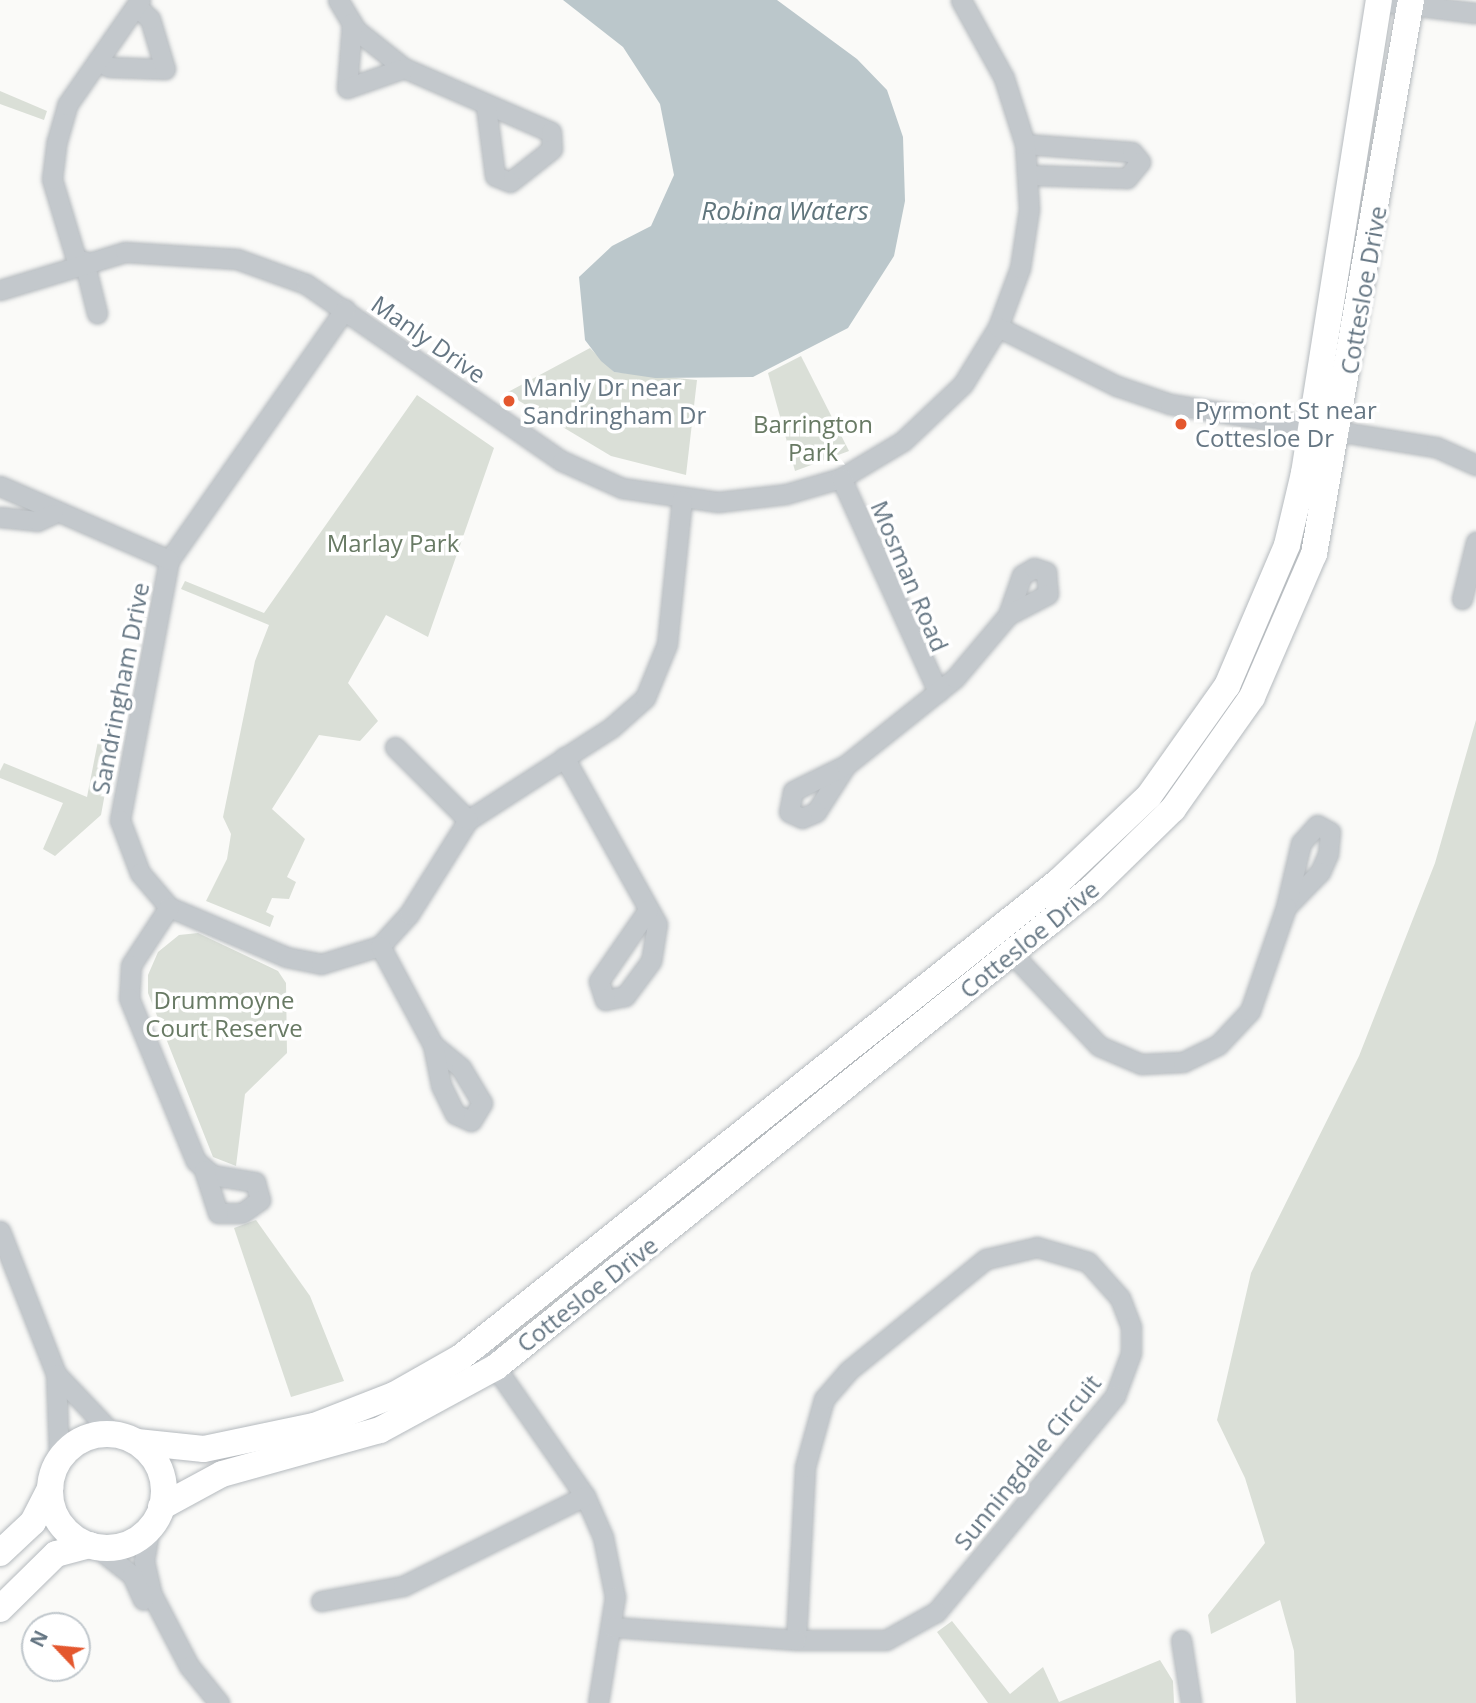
<!DOCTYPE html>
<style>
body{margin:0}
#map{position:relative;width:1476px;height:1703px;overflow:hidden;background:#fafaf8;font-family:"Open Sans",sans-serif}
div>[style]{position:absolute}
[style*='--x']{left:calc(var(--x)*1px);top:calc(var(--y)*1px);width:calc(var(--w)*1px);rotate:calc(var(--a)*1deg)}
.green>*{inset:0;background:#dadfd7}
.water>*{inset:0;background:#bbc7cb}
.roads{filter:drop-shadow(0 0 2px #b5babe) drop-shadow(0 0 2px #b5babe)}
.minor>*{height:19px;margin:-9.5px;padding:0 9.5px;transform-origin:9.5px;border-radius:9.5px;background:#c3c8cc}
.major>*{height:26px;margin:-13px;padding:0 13px;transform-origin:13px;border-radius:13px;background:#fff}
.major>.ring{margin:-13px;padding:0;box-sizing:content-box;background:none;border:26px solid #fff;border-radius:50%}
.dots>*{width:19px;height:19px;translate:-50% -50%;box-sizing:border-box;border:4px solid #fff;border-radius:50%}
span{translate:-50% -50%;white-space:nowrap;text-align:center;line-height:1.15;-webkit-text-stroke:7px #fff;paint-order:stroke}
.street-label{font-size:24px;color:#657683}
.poi-label{font-size:24px;color:#657683}
.left{translate:0 -50%;text-align:left}
.park-label{font-size:24px;color:#687a64}
.water-label{font-size:26px;color:#60757c;font-style:italic}
.north{position:absolute;left:21px;top:1612px;width:70px;height:70px;box-sizing:border-box;background:#fff;border:2px solid #c1c8cd;border-radius:50%;rotate:296deg;font-size:19px;font-weight:700;line-height:28px;text-align:center;color:#657683}
.north::after{content:'';display:block;margin:auto;width:24px;height:32px;background:#e4572e;clip-path:polygon(50% 0,100% 100%,50% 72%,0 100%)}
</style>
<div id="map">
<div class="green">
<i style="clip-path:polygon(0 91px,47px 111px,44px 120px,0 104px)"></i>
<i style="clip-path:polygon(590px 348px,614px 372px,697px 380px,686px 475px,611px 456px,506px 393px)"></i>
<i style="clip-path:polygon(801px 356px,849px 451px,795px 471px,768px 373px)"></i>
<i style="clip-path:polygon(417px 395px,494px 448px,428px 637px,386px 615px,348px 683px,378px 721px,360px 741px,319px 735px,272px 809px,305px 839px,287px 877px,296px 882px,289px 899px,272px 898px,266px 912px,274px 916px,270px 927px,206px 901px,227px 859px,231px 834px,223px 817px,255px 661px,269px 625px,181px 589px,185px 581px,264px 613px)"></i>
<i style="clip-path:polygon(1476px 720px,1476px 1703px,1296px 1703px,1294px 1651px,1280px 1600px,1211px 1634px,1208px 1615px,1265px 1543px,1245px 1478px,1217px 1420px,1251px 1273px,1359px 1056px,1435px 863px)"></i>
<i style="clip-path:polygon(98px 741px,114px 744px,101px 815px,55px 856px,43px 849px,63px 803px,0 778px,0 771px,4px 763px,87px 797px)"></i>
<i style="clip-path:polygon(198px 933px,278px 971px,286px 983px,287px 1053px,245px 1094px,236px 1166px,213px 1157px,148px 993px,148px 975px,158px 952px,179px 935px)"></i>
<i style="clip-path:polygon(256px 1220px,310px 1296px,344px 1381px,291px 1397px,234px 1228px)"></i>
<i style="clip-path:polygon(952px 1621px,1010px 1694px,1043px 1667px,1059px 1702px,1160px 1660px,1173px 1681px,1174px 1703px,988px 1703px,937px 1632px)"></i>
</div>
<div class="water">
<i style="clip-path:polygon(563px 0,777px 0,857px 59px,887px 90px,903px 137px,905px 201px,894px 256px,848px 328px,753px 377px,655px 378px,614px 372px,601px 361px,585px 340px,579px 277px,612px 246px,651px 226px,674px 175px,660px 104px,623px 47px)"></i>
</div>
<div class="roads">
<div class="minor">
<i style="--x:338;--y:0;--w:35;--a:59"></i>
<i style="--x:356;--y:30;--w:61;--a:38.4"></i>
<i style="--x:404;--y:68;--w:160;--a:23.5"></i>
<i style="--x:551;--y:132;--w:17;--a:87"></i>
<i style="--x:552;--y:149;--w:53;--a:141.8"></i>
<i style="--x:510;--y:182;--w:16;--a:-158"></i>
<i style="--x:495;--y:176;--w:70;--a:-97.4"></i>
<i style="--x:1378;--y:1;--w:99;--a:7"></i>
<i style="--x:352;--y:23;--w:65;--a:94.4"></i>
<i style="--x:347;--y:88;--w:60;--a:-19.3"></i>
<i style="--x:98;--y:60;--w:13;--a:32"></i>
<i style="--x:109;--y:67;--w:56;--a:2"></i>
<i style="--x:165;--y:69;--w:52;--a:-106.7"></i>
<i style="--x:150;--y:19;--w:18;--a:-137"></i>
<i style="--x:1025;--y:144;--w:107;--a:4.3"></i>
<i style="--x:1132;--y:152;--w:13;--a:51"></i>
<i style="--x:1140;--y:162;--w:21;--a:129"></i>
<i style="--x:1127;--y:178;--w:98;--a:-178.2"></i>
<i style="--x:84;--y:261;--w:54;--a:76"></i>
<i style="--x:77;--y:262;--w:87;--a:-106.8"></i>
<i style="--x:52;--y:179;--w:38;--a:-83"></i>
<i style="--x:57;--y:141;--w:37;--a:-74"></i>
<i style="--x:67;--y:105;--w:128;--a:-55.2"></i>
<i style="--x:0;--y:290;--w:131;--a:-16.9"></i>
<i style="--x:125;--y:252;--w:112;--a:3.6"></i>
<i style="--x:237;--y:259;--w:73;--a:19.9"></i>
<i style="--x:306;--y:284;--w:311;--a:34.7"></i>
<i style="--x:562;--y:461;--w:66;--a:24.2"></i>
<i style="--x:622;--y:488;--w:97;--a:8.3"></i>
<i style="--x:718;--y:502;--w:68;--a:-6.7"></i>
<i style="--x:786;--y:494;--w:57;--a:-16.2"></i>
<i style="--x:841;--y:478;--w:72;--a:-30.8"></i>
<i style="--x:903;--y:441;--w:83;--a:-43.5"></i>
<i style="--x:963;--y:384;--w:67;--a:-58.4"></i>
<i style="--x:998;--y:327;--w:63;--a:-69.6"></i>
<i style="--x:1020;--y:268;--w:60;--a:-81.3"></i>
<i style="--x:1029;--y:209;--w:65;--a:-93.5"></i>
<i style="--x:1025;--y:144;--w:69;--a:-107.7"></i>
<i style="--x:1004;--y:78;--w:89;--a:-118.9"></i>
<i style="--x:345;--y:309;--w:307;--a:125"></i>
<i style="--x:169;--y:560;--w:265;--a:100.7"></i>
<i style="--x:120;--y:820;--w:57;--a:69.3"></i>
<i style="--x:140;--y:873;--w:45;--a:49.5"></i>
<i style="--x:169;--y:907;--w:127;--a:23.1"></i>
<i style="--x:286;--y:957;--w:36;--a:11"></i>
<i style="--x:321;--y:964;--w:62;--a:-17"></i>
<i style="--x:380;--y:946;--w:43;--a:-47.8"></i>
<i style="--x:409;--y:914;--w:111;--a:-57.9"></i>
<i style="--x:468;--y:820;--w:170;--a:-32.8"></i>
<i style="--x:611;--y:728;--w:45;--a:-41.4"></i>
<i style="--x:645;--y:698;--w:58;--a:-67.8"></i>
<i style="--x:667;--y:644;--w:145;--a:-84.1"></i>
<i style="--x:998;--y:327;--w:133;--a:26.4"></i>
<i style="--x:1117;--y:386;--w:56;--a:18.8"></i>
<i style="--x:1170;--y:404;--w:269;--a:9.2"></i>
<i style="--x:1436;--y:447;--w:44;--a:24.2"></i>
<i style="--x:841;--y:478;--w:235;--a:65.6"></i>
<i style="--x:0;--y:486;--w:184;--a:23.6"></i>
<i style="--x:0;--y:517;--w:37;--a:6"></i>
<i style="--x:37;--y:521;--w:17;--a:-24"></i>
<i style="--x:1462;--y:599;--w:59;--a:-76.2"></i>
<i style="--x:395;--y:747;--w:103;--a:45"></i>
<i style="--x:564;--y:757;--w:191;--a:60.9"></i>
<i style="--x:657;--y:924;--w:37;--a:99"></i>
<i style="--x:651;--y:961;--w:44;--a:126.6"></i>
<i style="--x:625;--y:996;--w:20;--a:169"></i>
<i style="--x:605;--y:1000;--w:20;--a:-108"></i>
<i style="--x:599;--y:981;--w:86;--a:-55.4"></i>
<i style="--x:846;--y:765;--w:56;--a:122.6"></i>
<i style="--x:816;--y:812;--w:15;--a:157"></i>
<i style="--x:802;--y:818;--w:14;--a:-155"></i>
<i style="--x:789;--y:812;--w:21;--a:-79"></i>
<i style="--x:793;--y:791;--w:59;--a:-26.1"></i>
<i style="--x:846;--y:765;--w:139;--a:-38.6"></i>
<i style="--x:955;--y:678;--w:82;--a:-49.9"></i>
<i style="--x:1008;--y:615;--w:42;--a:-70.7"></i>
<i style="--x:1022;--y:575;--w:14;--a:-30"></i>
<i style="--x:1034;--y:568;--w:13;--a:18"></i>
<i style="--x:1046;--y:572;--w:22;--a:85"></i>
<i style="--x:1048;--y:594;--w:45;--a:152.3"></i>
<i style="--x:1317;--y:825;--w:15;--a:28"></i>
<i style="--x:1330;--y:832;--w:22;--a:95"></i>
<i style="--x:1328;--y:854;--w:20;--a:114"></i>
<i style="--x:1320;--y:872;--w:49;--a:134.2"></i>
<i style="--x:1286;--y:907;--w:66;--a:-76.8"></i>
<i style="--x:1301;--y:843;--w:24;--a:-48"></i>
<i style="--x:169;--y:907;--w:69;--a:123.2"></i>
<i style="--x:131;--y:965;--w:33;--a:93"></i>
<i style="--x:129;--y:998;--w:176;--a:67.7"></i>
<i style="--x:196;--y:1161;--w:21;--a:41"></i>
<i style="--x:212;--y:1175;--w:44;--a:9.2"></i>
<i style="--x:255;--y:1182;--w:19;--a:74"></i>
<i style="--x:260;--y:1200;--w:22;--a:144"></i>
<i style="--x:242;--y:1213;--w:24;--a:180"></i>
<i style="--x:218;--y:1213;--w:45;--a:-108"></i>
<i style="--x:1002;--y:943;--w:141;--a:46.7"></i>
<i style="--x:1099;--y:1046;--w:46;--a:23.2"></i>
<i style="--x:1141;--y:1064;--w:42;--a:-2.7"></i>
<i style="--x:1183;--y:1062;--w:39;--a:-26"></i>
<i style="--x:1218;--y:1045;--w:47;--a:-46.7"></i>
<i style="--x:1250;--y:1011;--w:110;--a:-70.9"></i>
<i style="--x:380;--y:946;--w:112;--a:61.8"></i>
<i style="--x:433;--y:1045;--w:36;--a:39"></i>
<i style="--x:461;--y:1068;--w:41;--a:59"></i>
<i style="--x:482;--y:1103;--w:21;--a:121"></i>
<i style="--x:471;--y:1121;--w:17;--a:-156"></i>
<i style="--x:455;--y:1114;--w:32;--a:-116"></i>
<i style="--x:441;--y:1085;--w:41;--a:-101.3"></i>
<i style="--x:0;--y:1231;--w:154;--a:68.6"></i>
<i style="--x:56;--y:1374;--w:86;--a:88"></i>
<i style="--x:1037;--y:1247;--w:53;--a:16.4"></i>
<i style="--x:1088;--y:1262;--w:48;--a:48.4"></i>
<i style="--x:1120;--y:1298;--w:31;--a:69"></i>
<i style="--x:1131;--y:1327;--w:26;--a:90"></i>
<i style="--x:1131;--y:1353;--w:46;--a:110.4"></i>
<i style="--x:1115;--y:1396;--w:281;--a:129.6"></i>
<i style="--x:936;--y:1612;--w:57;--a:150.8"></i>
<i style="--x:886;--y:1640;--w:90;--a:180"></i>
<i style="--x:796;--y:1640;--w:173;--a:-87"></i>
<i style="--x:805;--y:1467;--w:71;--a:-74.4"></i>
<i style="--x:824;--y:1399;--w:37;--a:-49"></i>
<i style="--x:848;--y:1371;--w:178;--a:-39.1"></i>
<i style="--x:986;--y:1259;--w:52;--a:-13.2"></i>
<i style="--x:480;--y:1345;--w:184;--a:55.2"></i>
<i style="--x:585;--y:1496;--w:45;--a:66.3"></i>
<i style="--x:603;--y:1537;--w:61;--a:78.7"></i>
<i style="--x:615;--y:1597;--w:107;--a:99.1"></i>
<i style="--x:56;--y:1374;--w:83;--a:46.5"></i>
<i style="--x:150;--y:1527;--w:35;--a:100"></i>
<i style="--x:144;--y:1561;--w:35;--a:77"></i>
<i style="--x:152;--y:1595;--w:80;--a:62.5"></i>
<i style="--x:189;--y:1666;--w:48;--a:51"></i>
<i style="--x:96;--y:1547;--w:46;--a:37.9"></i>
<i style="--x:132;--y:1575;--w:27;--a:66"></i>
<i style="--x:321;--y:1601;--w:83;--a:-10.4"></i>
<i style="--x:403;--y:1586;--w:203;--a:-26.3"></i>
<i style="--x:612;--y:1627;--w:184;--a:4"></i>
<i style="--x:1181;--y:1640;--w:64;--a:81"></i>
</div>
<div class="major">
<i class="ring" style="left:50px;top:1434px;width:88px;height:88px"></i>
<i style="--x:137;--y:1442;--w:67;--a:6"></i>
<i style="--x:204;--y:1449;--w:112;--a:-11.8"></i>
<i style="--x:314;--y:1426;--w:86;--a:-21.2"></i>
<i style="--x:394;--y:1395;--w:77;--a:-29.6"></i>
<i style="--x:461;--y:1357;--w:763;--a:-38.51"></i>
<i style="--x:1058;--y:882;--w:125;--a:-43.4"></i>
<i style="--x:1149;--y:796;--w:135;--a:-54.7"></i>
<i style="--x:1227;--y:686;--w:153;--a:-66.9"></i>
<i style="--x:1287;--y:545;--w:74;--a:-76.7"></i>
<i style="--x:1304;--y:473;--w:479;--a:-81"></i>
<i style="--x:161;--y:1507;--w:69;--a:-28.4"></i>
<i style="--x:222;--y:1474;--w:164;--a:-15.6"></i>
<i style="--x:380;--y:1430;--w:132;--a:-28.5"></i>
<i style="--x:496;--y:1367;--w:765;--a:-38.79"></i>
<i style="--x:1092;--y:888;--w:113;--a:-44.3"></i>
<i style="--x:1173;--y:809;--w:137;--a:-54.8"></i>
<i style="--x:1252;--y:697;--w:156;--a:-66.6"></i>
<i style="--x:1314;--y:554;--w:562;--a:-80.07"></i>
<i style="--x:0;--y:1553;--w:45;--a:-43.2"></i>
<i style="--x:33;--y:1522;--w:38;--a:-63"></i>
<i style="--x:0;--y:1609;--w:78;--a:-44.5"></i>
<i style="--x:56;--y:1554;--w:35;--a:-15"></i>
</div>
</div>
<div class="dots">
<i style="left:509px;top:401px;background:#e4572e"></i>
<i style="left:1181px;top:424px;background:#e4572e"></i>
</div>
<div class="street-label">
<span style="left:1363px;top:290px;rotate:-80deg">Cottesloe Drive</span>
<span style="left:429px;top:339px;rotate:35deg">Manly Drive</span>
<span style="left:910px;top:576px;rotate:67deg">Mosman Road</span>
<span style="left:120px;top:688px;rotate:-79deg">Sandringham Drive</span>
<span style="left:1029px;top:939px;rotate:-39deg">Cottesloe Drive</span>
<span style="left:587px;top:1294px;rotate:-38deg">Cottesloe Drive</span>
<span style="left:1027px;top:1462px;rotate:-51deg">Sunningdale Circuit</span>
</div>
<div class="poi-label">
<span class="left" style="left:523px;top:401px">Manly Dr near<br>Sandringham Dr</span>
<span class="left" style="left:1195px;top:424px">Pyrmont St near<br>Cottesloe Dr</span>
</div>
<div class="park-label">
<span style="left:813px;top:438px">Barrington<br>Park</span>
<span style="left:393px;top:543px">Marlay Park</span>
<span style="left:224px;top:1014px">Drummoyne<br>Court Reserve</span>
</div>
<div class="water-label">
<span style="left:785px;top:211px">Robina Waters</span>
</div>
<div class="north">N</div>
</div>
